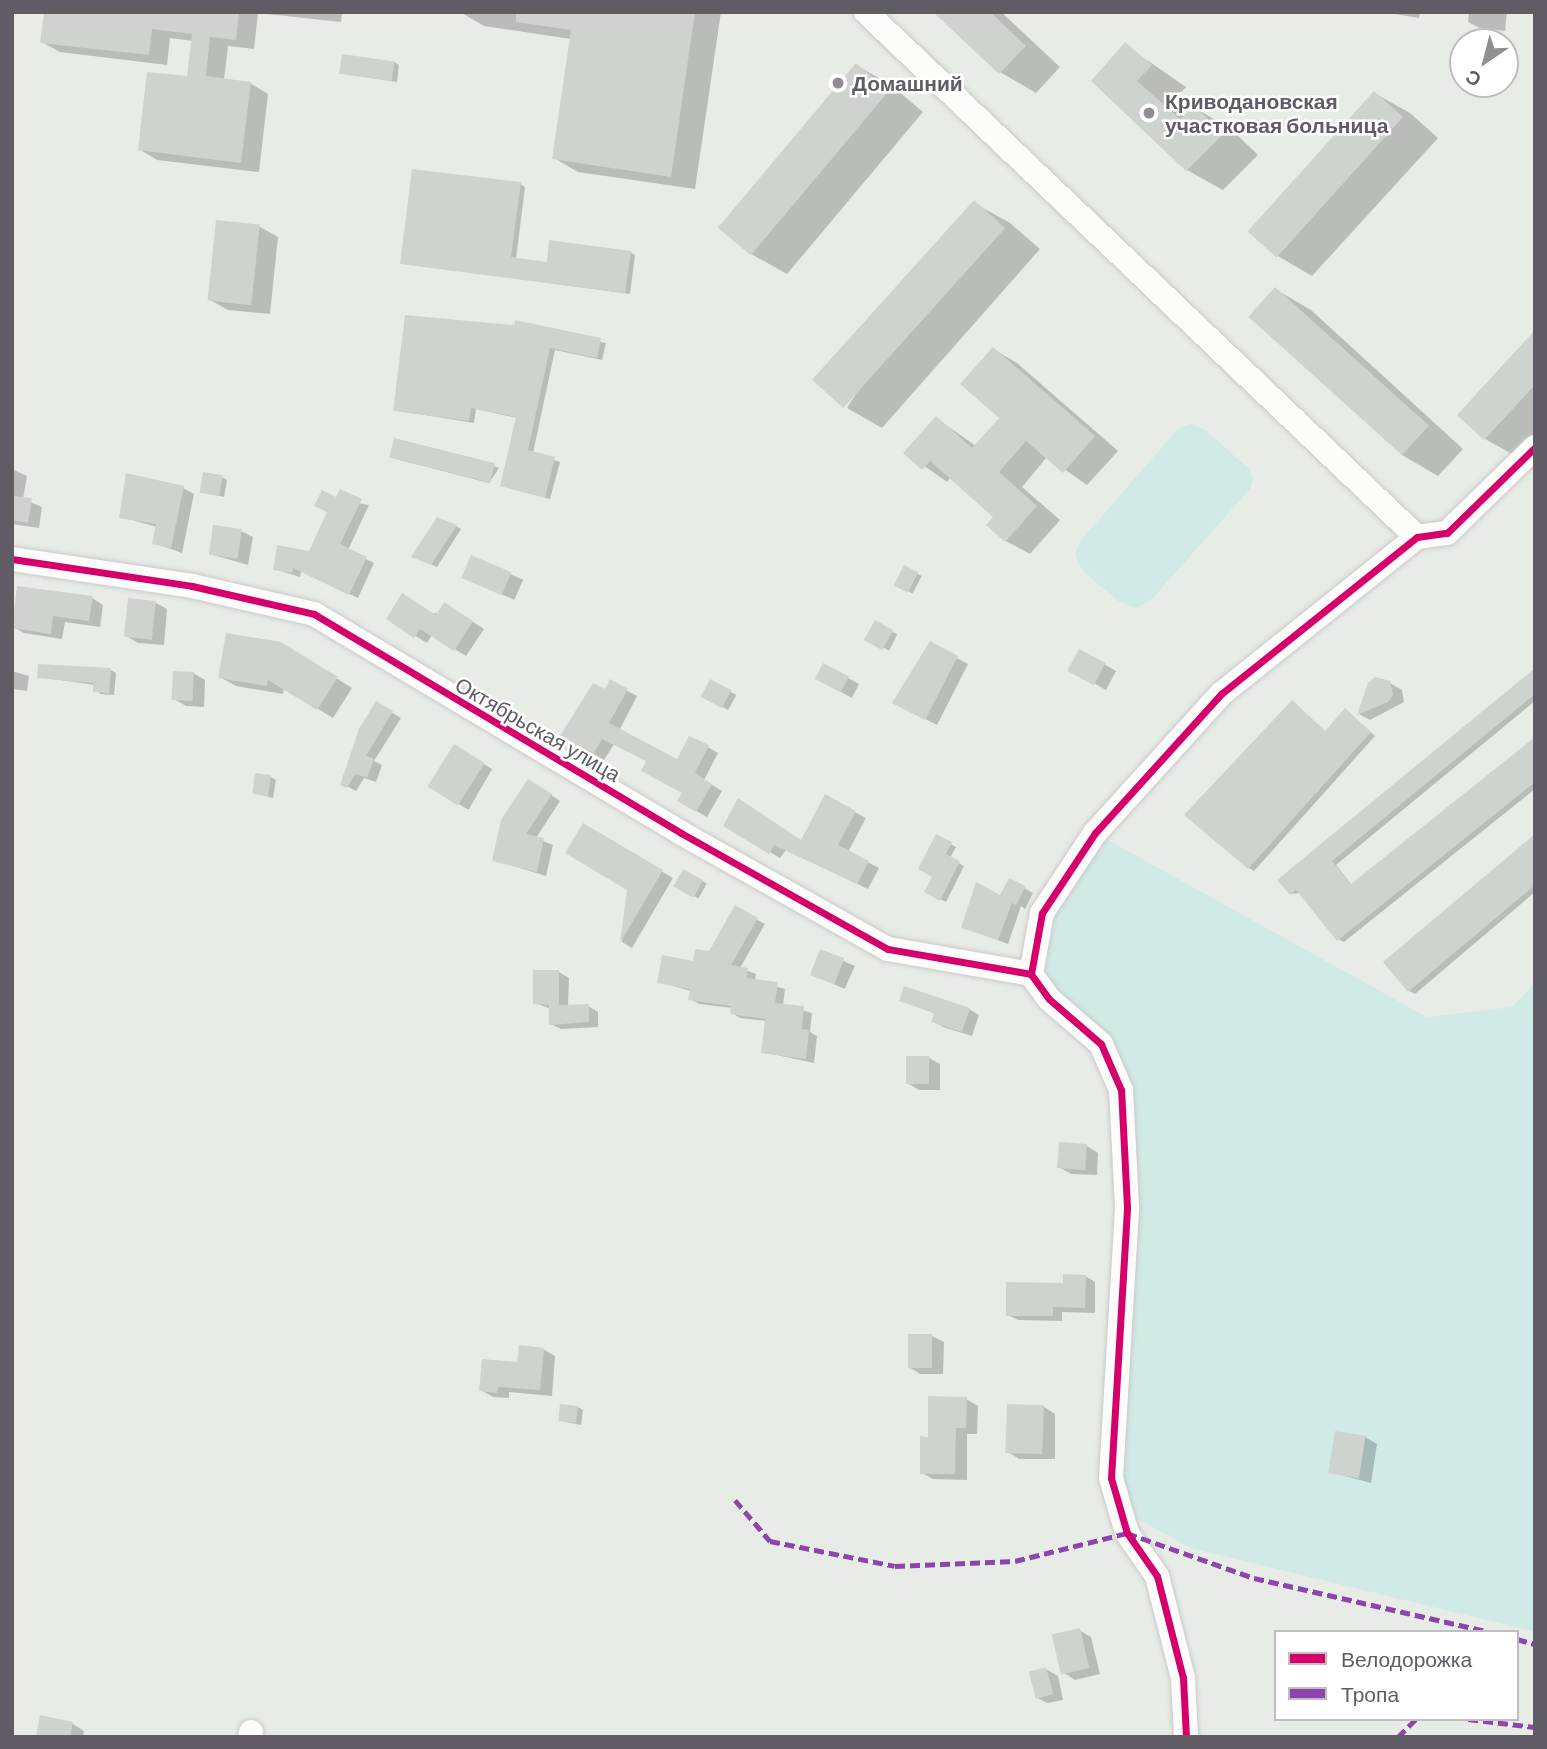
<!DOCTYPE html>
<meta charset="utf-8">
<style>
body{margin:0}
#map{position:relative;width:1547px;height:1749px;overflow:hidden;background:#e8ece6;font-family:Barlow,sans-serif}
div>[style]{position:absolute}
[style*='--x']{left:calc(var(--x)*1px);top:calc(var(--y)*1px);width:calc(var(--w)*1px);rotate:calc(var(--a)*1deg)}
.green>*{inset:0;background:#d0eae6}
.shadow>*{inset:0;background:#0003;transform-origin:0 0}
.building>*{inset:0;background:#cfd3cf;transform-origin:0 0}
.roads{filter:drop-shadow(0 0 2px #cacaca) drop-shadow(0 0 2px #cacaca)}
.street>*{height:24px;margin:-12px;padding:0 12px;transform-origin:12px;border-radius:12px;background:#fcfcfb}
.quiet>*{height:5px;margin-top:-2.5px;transform-origin:0;background:repeating-linear-gradient(90deg,#8e44ad 0 10px,transparent 0 15px)}
.cycleway>*{height:7px;margin:-3.5px;padding:0 3.5px;transform-origin:3.5px;border-radius:3.5px;background:#d6006c}
.dots>*{width:19px;height:19px;translate:-50% -50%;box-sizing:border-box;border:4px solid #fff;border-radius:50%}
span{translate:-50% -50%;white-space:nowrap;text-align:center;line-height:1.15;-webkit-text-stroke:5px #fff;paint-order:stroke}
.poi-label{font-size:21px;color:#605b65;font-weight:700}
.left{translate:0 -50%;text-align:left}
.street-label{font-size:21px;color:#605b65}
.frame{position:absolute;inset:0;border:14px solid #605b65;pointer-events:none}
.legend{position:absolute;left:1274px;top:1630px;width:245px;height:91px;box-sizing:border-box;background:#fff;border:2px solid #bfbdc1;margin:0;padding:9px 12px;list-style:none;font-size:21px;color:#605b65}
.legend li{display:flex;align-items:center;gap:14px;height:35px}
.legend b{width:35px;border:2px solid #bfbdc1}
.north{position:absolute;left:1449px;top:28px;width:70px;height:70px;box-sizing:border-box;background:#fff;border:2px solid #bfbdc1;border-radius:50%;rotate:215deg;font-size:19px;font-weight:700;line-height:28px;text-align:center;color:#605b65}
.north::after{content:'';display:block;margin:auto;width:24px;height:32px;background:#908e92;clip-path:polygon(50% 0,100% 100%,50% 72%,0 100%)}
</style>
<div id="map">
<div class="green">
<i style="clip-path:polygon(1190px 424px,1204px 429px,1248px 468px,1253px 478px,1250px 489px,1151px 600px,1136px 608px,1118px 601px,1082px 570px,1075px 555px,1080px 541px,1177px 430px)"></i>
<i style="clip-path:polygon(1095px 833px,1427px 1017px,1512px 1007px,1535px 983px,1535px 1632px,1191px 1548px,1116px 1507px,1121px 1090px,1031px 974px,1042px 913px)"></i>
</div>
<div class="shadow">
<i style="clip-path:polygon(45px 12px,342px 12px,341px 22px,258px 13px,254px 49px,228px 46px,224px 80px,250px 83px,268px 94px,259px 172px,157px 160px,139px 149px,189px 78px,193px 41px,170px 38px,167px 65px,60px 52px,42px 42px)"></i>
<i style="clip-path:polygon(460px 12px,721px 12px,695px 189px,578px 172px,554px 158px,571px 39px,484px 26px)"></i>
<i style="clip-path:polygon(935px 12px,1001px 12px,1060px 67px,1036px 93px,1000px 72px)"></i>
<i style="clip-path:polygon(1383px 12px,1420px 12px,1419px 18px)"></i>
<i style="clip-path:polygon(1469px 12px,1507px 12px,1505px 31px,1480px 28px,1468px 22px)"></i>
<i style="clip-path:polygon(1125px 45px,1186px 87px,1171px 103px,1187px 116px,1195px 108px,1231px 129px,1258px 155px,1223px 190px,1187px 170px,1094px 81px)"></i>
<i style="clip-path:polygon(394px 62px,399px 65px,397px 82px,342px 73px)"></i>
<i style="clip-path:polygon(856px 65px,891px 85px,923px 112px,787px 274px,751px 254px,720px 227px)"></i>
<i style="clip-path:polygon(1374px 93px,1410px 113px,1438px 138px,1312px 276px,1276px 255px)"></i>
<i style="clip-path:polygon(520px 184px,525px 187px,516px 259px,548px 264px,630px 252px,635px 255px,630px 294px,401px 263px)"></i>
<i style="clip-path:polygon(974px 203px,1010px 223px,1040px 249px,882px 428px,847px 408px)"></i>
<i style="clip-path:polygon(218px 222px,260px 227px,278px 237px,270px 314px,228px 310px,210px 300px)"></i>
<i style="clip-path:polygon(1275px 289px,1311px 310px,1463px 449px,1438px 476px,1402px 455px)"></i>
<i style="clip-path:polygon(516px 322px,606px 343px,602px 360px,555px 350px,533px 453px,560px 462px,550px 499px,502px 485px,517px 418px,476px 409px,474px 423px,394px 410px,515px 327px)"></i>
<i style="clip-path:polygon(1535px 333px,1535px 444px,1521px 459px,1485px 439px,1459px 415px)"></i>
<i style="clip-path:polygon(993px 349px,1017px 363px,1118px 451px,1087px 485px,1047px 457px,1022px 487px,1060px 520px,1030px 554px,1006px 541px,996px 517px,951px 477px,947px 482px,906px 453px,936px 418px,976px 446px,1001px 417px)"></i>
<i style="clip-path:polygon(395px 440px,494px 466px,499px 468px,489px 483px,396px 459px,391px 456px)"></i>
<i style="clip-path:polygon(12px 469px,27px 476px,23px 499px,42px 507px,39px 528px,12px 524px)"></i>
<i style="clip-path:polygon(222px 477px,227px 480px,224px 497px,201px 492px)"></i>
<i style="clip-path:polygon(183px 488px,194px 494px,182px 553px,154px 543px,157px 527px,121px 517px)"></i>
<i style="clip-path:polygon(337px 500px,369px 505px,348px 550px,374px 563px,358px 598px,301px 571px,300px 577px,275px 569px,310px 553px)"></i>
<i style="clip-path:polygon(456px 526px,461px 529px,437px 567px,419px 559px)"></i>
<i style="clip-path:polygon(241px 531px,253px 537px,248px 565px,210px 554px)"></i>
<i style="left:472px;top:557px;width:56px;height:22px;rotate:24deg"></i>
<i style="left:905px;top:567px;width:19px;height:20px;rotate:28deg"></i>
<i style="clip-path:polygon(92px 598px,103px 605px,100px 627px,65px 622px,62px 639px,24px 633px,13px 627px)"></i>
<i style="clip-path:polygon(130px 600px,156px 603px,167px 609px,164px 645px,138px 643px,126px 636px)"></i>
<i style="clip-path:polygon(456px 611px,484px 629px,466px 656px,432px 635px,427px 643px,388px 619px)"></i>
<i style="left:875px;top:623px;width:25px;height:18px;rotate:27deg"></i>
<i style="clip-path:polygon(297px 653px,352px 688px,333px 718px,284px 688px,283px 694px,236px 686px,220px 677px)"></i>
<i style="clip-path:polygon(957px 658px,968px 664px,937px 725px,906px 709px)"></i>
<i style="clip-path:polygon(1104px 664px,1116px 671px,1106px 690px,1081px 676px)"></i>
<i style="clip-path:polygon(111px 670px,116px 673px,114px 695px,100px 694px,95px 685px,39px 677px)"></i>
<i style="clip-path:polygon(12px 671px,29px 676px,27px 691px,12px 689px)"></i>
<i style="clip-path:polygon(193px 673px,205px 680px,204px 707px,186px 706px,174px 699px)"></i>
<i style="clip-path:polygon(848px 678px,859px 684px,852px 698px,817px 679px)"></i>
<i style="clip-path:polygon(1383px 679px,1402px 690px,1404px 702px,1370px 720px,1359px 714px,1370px 685px)"></i>
<i style="clip-path:polygon(1535px 679px,1535px 701px,1336px 865px,1352px 885px,1535px 739px,1535px 789px,1344px 942px,1338px 939px,1301px 893px,1291px 894px,1280px 880px)"></i>
<i style="left:711px;top:681px;width:29px;height:17px;rotate:29deg"></i>
<i style="clip-path:polygon(611px 682px,637px 696px,619px 731px,678px 762px,708px 747px,718px 753px,704px 780px,722px 791px,707px 817px,679px 801px,684px 793px,648px 761px,614px 744px,604px 760px,563px 736px)"></i>
<i style="clip-path:polygon(1293px 702px,1326px 732px,1346px 710px,1375px 736px,1254px 871px,1249px 868px)"></i>
<i style="clip-path:polygon(377px 704px,401px 718px,374px 761px,382px 765px,376px 782px,364px 778px,356px 791px,342px 784px)"></i>
<i style="left:454px;top:747px;width:44px;height:47px;rotate:30deg"></i>
<i style="clip-path:polygon(271px 777px,276px 780px,273px 798px,254px 793px)"></i>
<i style="clip-path:polygon(538px 786px,560px 801px,536px 838px,553px 845px,546px 876px,494px 860px)"></i>
<i style="clip-path:polygon(825px 797px,866px 818px,848px 852px,879px 868px,868px 889px,786px 850px,780px 858px,725px 825px,802px 841px)"></i>
<i style="clip-path:polygon(583px 826px,673px 878px,632px 948px,622px 942px,629px 889px)"></i>
<i style="clip-path:polygon(936px 836px,956px 847px,950px 858px,964px 866px,946px 902px,926px 892px,934px 876px)"></i>
<i style="clip-path:polygon(1535px 836px,1535px 892px,1415px 994px,1409px 991px)"></i>
<i style="left:684px;top:871px;width:26px;height:17px;rotate:29deg"></i>
<i style="clip-path:polygon(1010px 880px,1033px 893px,1025px 909px,1021px 906px,1008px 944px,963px 927px,1001px 897px)"></i>
<i style="clip-path:polygon(735px 908px,765px 924px,740px 968px,756px 974px,755px 981px,785px 989px,783px 1005px,812px 1013px,810px 1032px,817px 1036px,814px 1063px,763px 1052px,767px 1021px,740px 1018px,732px 1013px,733px 1008px,699px 1004px,690px 999px,691px 991px,659px 982px,710px 953px)"></i>
<i style="left:821px;top:951px;width:37px;height:25px;rotate:24deg"></i>
<i style="clip-path:polygon(559px 972px,569px 978px,568px 1006px,588px 1006px,598px 1012px,598px 1027px,561px 1029px,551px 1024px,551px 1009px,535px 1003px)"></i>
<i style="clip-path:polygon(901px 1000px,969px 1009px,979px 1015px,972px 1036px,943px 1027px,933px 1021px,936px 1014px)"></i>
<i style="clip-path:polygon(929px 1058px,940px 1064px,940px 1090px,919px 1090px,907px 1083px)"></i>
<i style="clip-path:polygon(1087px 1146px,1098px 1153px,1097px 1175px,1071px 1174px,1059px 1167px)"></i>
<i style="clip-path:polygon(1085px 1276px,1095px 1282px,1095px 1313px,1062px 1312px,1062px 1321px,1018px 1320px,1008px 1315px)"></i>
<i style="clip-path:polygon(932px 1336px,944px 1342px,943px 1374px,920px 1374px,909px 1367px)"></i>
<i style="clip-path:polygon(543px 1349px,555px 1356px,552px 1396px,509px 1392px,509px 1398px,493px 1397px,481px 1390px)"></i>
<i style="clip-path:polygon(966px 1399px,978px 1406px,977px 1434px,967px 1434px,967px 1480px,933px 1479px,922px 1473px,929px 1438px)"></i>
<i style="clip-path:polygon(578px 1407px,583px 1410px,581px 1425px,561px 1421px)"></i>
<i style="clip-path:polygon(1044px 1407px,1055px 1414px,1055px 1459px,1019px 1459px,1008px 1452px)"></i>
<i style="clip-path:polygon(1365px 1437px,1377px 1444px,1371px 1483px,1330px 1472px)"></i>
<i style="clip-path:polygon(1079px 1630px,1091px 1637px,1100px 1674px,1075px 1680px,1064px 1673px)"></i>
<i style="clip-path:polygon(1046px 1669px,1058px 1676px,1063px 1700px,1047px 1703px,1036px 1697px)"></i>
<i style="clip-path:polygon(42px 1717px,73px 1724px,84px 1731px,83px 1737px,37px 1737px)"></i>
</div>
<div class="building">
<i style="clip-path:polygon(44px 12px,239px 12px,236px 40px,210px 37px,206px 76px,251px 82px,241px 163px,138px 150px,147px 72px,187px 76px,192px 34px,152px 29px,149px 55px,40px 43px)"></i>
<i style="clip-path:polygon(516px 12px,695px 12px,671px 177px,552px 159px,571px 30px,516px 22px)"></i>
<i style="clip-path:polygon(933px 12px,990px 12px,1026px 46px,999px 74px)"></i>
<i style="clip-path:polygon(1125px 42px,1152px 65px,1137px 81px,1180px 119px,1195px 106px,1223px 134px,1186px 171px,1091px 81px)"></i>
<i style="left:342px;top:54px;width:53px;height:20px;rotate:8deg"></i>
<i style="left:856px;top:63px;width:43px;height:215px;rotate:40deg"></i>
<i style="left:1374px;top:91px;width:39px;height:189px;rotate:42deg"></i>
<i style="clip-path:polygon(412px 169px,521px 182px,511px 257px,547px 262px,549px 240px,631px 251px,625px 293px,400px 264px)"></i>
<i style="left:974px;top:200px;width:42px;height:242px;rotate:42deg"></i>
<i style="left:216px;top:220px;width:44px;height:81px;rotate:6deg"></i>
<i style="left:1275px;top:287px;width:207px;height:40px;rotate:42deg"></i>
<i style="clip-path:polygon(405px 315px,514px 325px,515px 320px,601px 338px,597px 358px,550px 348px,528px 450px,555px 457px,545px 498px,500px 486px,516px 417px,471px 408px,469px 421px,393px 411px)"></i>
<i style="clip-path:polygon(1535px 330px,1535px 385px,1484px 440px,1457px 415px)"></i>
<i style="clip-path:polygon(993px 347px,1095px 436px,1063px 473px,1026px 441px,999px 472px,1037px 506px,1005px 542px,986px 525px,993px 517px,930px 461px,922px 470px,903px 453px,936px 416px,972px 448px,999px 418px,960px 384px)"></i>
<i style="left:394px;top:438px;width:104px;height:20px;rotate:14deg"></i>
<i style="left:203px;top:472px;width:20px;height:21px;rotate:9deg"></i>
<i style="clip-path:polygon(126px 473px,184px 486px,171px 548px,152px 544px,156px 524px,119px 518px)"></i>
<i style="clip-path:polygon(340px 489px,362px 499px,340px 544px,367px 557px,349px 595px,293px 568px,292px 573px,273px 570px,277px 545px,309px 551px,327px 512px,314px 506px,322px 490px,336px 497px)"></i>
<i style="clip-path:polygon(12px 496px,32px 498px,28px 523px,12px 520px)"></i>
<i style="clip-path:polygon(437px 517px,457px 525px,431px 565px,411px 557px)"></i>
<i style="left:213px;top:525px;width:29px;height:30px;rotate:8deg"></i>
<i style="left:471px;top:555px;width:44px;height:25px;rotate:23deg"></i>
<i style="left:904px;top:565px;width:16px;height:23px;rotate:27deg"></i>
<i style="clip-path:polygon(17px 586px,93px 596px,89px 621px,53px 616px,51px 634px,12px 628px)"></i>
<i style="clip-path:polygon(402px 593px,436px 615px,444px 602px,473px 621px,454px 651px,420px 629px,414px 638px,386px 619px)"></i>
<i style="left:128px;top:598px;width:28px;height:39px;rotate:6deg"></i>
<i style="left:875px;top:620px;width:21px;height:23px;rotate:29deg"></i>
<i style="clip-path:polygon(226px 633px,281px 642px,338px 677px,317px 710px,268px 680px,267px 686px,218px 678px)"></i>
<i style="clip-path:polygon(930px 641px,958px 656px,925px 720px,892px 703px)"></i>
<i style="left:1079px;top:649px;width:30px;height:25px;rotate:28deg"></i>
<i style="left:823px;top:663px;width:29px;height:18px;rotate:27deg"></i>
<i style="clip-path:polygon(38px 664px,111px 668px,109px 693px,93px 692px,93px 683px,37px 678px)"></i>
<i style="clip-path:polygon(1535px 668px,1535px 694px,1332px 861px,1351px 884px,1535px 737px,1535px 782px,1337px 941px,1296px 890px,1290px 895px,1277px 880px)"></i>
<i style="left:173px;top:671px;width:21px;height:29px;rotate:3deg"></i>
<i style="clip-path:polygon(1375px 677px,1390px 681px,1393px 695px,1388px 702px,1357px 715px,1368px 683px)"></i>
<i style="clip-path:polygon(610px 679px,628px 689px,609px 723px,677px 759px,689px 736px,709px 745px,695px 773px,712px 784px,696px 812px,677px 801px,682px 793px,641px 771px,646px 761px,602px 739px,592px 756px,560px 736px,593px 683px,605px 689px)"></i>
<i style="left:710px;top:679px;width:24px;height:20px;rotate:28deg"></i>
<i style="clip-path:polygon(1292px 700px,1325px 731px,1345px 708px,1371px 732px,1248px 869px,1184px 815px)"></i>
<i style="clip-path:polygon(376px 701px,393px 711px,366px 756px,374px 759px,367px 778px,355px 774px,347px 788px,340px 785px,359px 729px)"></i>
<i style="left:454px;top:744px;width:36px;height:50px;rotate:32deg"></i>
<i style="left:255px;top:773px;width:16px;height:21px;rotate:7deg"></i>
<i style="clip-path:polygon(528px 779px,552px 794px,526px 834px,544px 838px,537px 872px,492px 861px,501px 820px)"></i>
<i style="clip-path:polygon(825px 794px,856px 811px,838px 845px,869px 861px,857px 884px,774px 845px,769px 854px,723px 826px,738px 798px,801px 840px)"></i>
<i style="clip-path:polygon(583px 823px,663px 870px,620px 943px,627px 890px,565px 853px)"></i>
<i style="clip-path:polygon(936px 834px,952px 842px,946px 854px,960px 861px,940px 901px,924px 892px,932px 877px,918px 869px)"></i>
<i style="clip-path:polygon(1535px 834px,1535px 885px,1408px 992px,1383px 962px)"></i>
<i style="left:683px;top:869px;width:23px;height:20px;rotate:29deg"></i>
<i style="clip-path:polygon(1009px 878px,1026px 886px,1016px 905px,1012px 903px,998px 940px,961px 928px,976px 882px,1000px 895px)"></i>
<i style="clip-path:polygon(735px 905px,758px 918px,731px 965px,748px 968px,747px 978px,778px 982px,775px 1003px,804px 1006px,802px 1029px,809px 1030px,806px 1059px,761px 1053px,765px 1019px,730px 1014px,731px 1006px,688px 1000px,690px 989px,657px 983px,662px 955px,693px 961px,695px 949px,709px 951px)"></i>
<i style="left:820px;top:949px;width:26px;height:28px;rotate:21deg"></i>
<i style="clip-path:polygon(533px 970px,559px 970px,559px 1005px,589px 1004px,589px 1022px,549px 1025px,549px 1005px,533px 1004px)"></i>
<i style="clip-path:polygon(904px 986px,970px 1008px,962px 1032px,931px 1022px,934px 1013px,899px 1001px)"></i>
<i style="left:906px;top:1056px;width:23px;height:28px"></i>
<i style="left:1059px;top:1142px;width:28px;height:26px;rotate:4deg"></i>
<i style="clip-path:polygon(1063px 1274px,1086px 1275px,1085px 1308px,1053px 1307px,1053px 1316px,1006px 1316px,1006px 1282px,1063px 1283px)"></i>
<i style="left:908px;top:1334px;width:24px;height:34px"></i>
<i style="clip-path:polygon(519px 1345px,544px 1348px,540px 1390px,498px 1387px,497px 1393px,479px 1391px,482px 1359px,517px 1362px)"></i>
<i style="clip-path:polygon(928px 1396px,967px 1397px,966px 1428px,956px 1428px,955px 1474px,920px 1474px,920px 1436px,928px 1437px)"></i>
<i style="left:560px;top:1404px;width:18px;height:17px;rotate:6deg"></i>
<i style="left:1007px;top:1404px;width:37px;height:49px;rotate:2deg"></i>
<i style="left:1335px;top:1431px;width:31px;height:43px;rotate:9deg"></i>
<i style="left:1080px;top:1628px;width:41px;height:29px;rotate:77deg"></i>
<i style="left:1046px;top:1667px;width:28px;height:18px;rotate:75deg"></i>
<i style="clip-path:polygon(40px 1715px,73px 1722px,70px 1737px,36px 1737px)"></i>
</div>
<div class="roads">
<div class="street">
<i style="--x:866;--y:12;--w:761;--a:43.62"></i>
<i style="--x:12;--y:559;--w:182;--a:8.5"></i>
<i style="--x:192;--y:586;--w:125;--a:12.9"></i>
<i style="--x:314;--y:614;--w:427;--a:30.8"></i>
<i style="--x:681;--y:833;--w:237;--a:29.3"></i>
<i style="--x:888;--y:949;--w:145;--a:9.9"></i>
<i style="--x:250;--y:1737;--w:5;--a:-79"></i>
<i style="--x:1186;--y:1737;--w:59;--a:-92.9"></i>
<i style="--x:1183;--y:1678;--w:105;--a:-104.3"></i>
<i style="--x:1157;--y:1576;--w:52;--a:-124.9"></i>
<i style="--x:1127;--y:1533;--w:57;--a:-106.2"></i>
<i style="--x:1111;--y:1478;--w:271;--a:-86.6"></i>
<i style="--x:1127;--y:1207;--w:117;--a:-92.9"></i>
<i style="--x:1121;--y:1090;--w:50;--a:-113.5"></i>
<i style="--x:1101;--y:1044;--w:69;--a:-139.1"></i>
<i style="--x:1049;--y:999;--w:31;--a:-126"></i>
<i style="--x:1031;--y:974;--w:62;--a:-79.8"></i>
<i style="--x:1042;--y:913;--w:96;--a:-56.5"></i>
<i style="--x:1095;--y:833;--w:188;--a:-47.8"></i>
<i style="--x:1221;--y:694;--w:251;--a:-38.7"></i>
<i style="--x:1417;--y:537;--w:30;--a:-8"></i>
<i style="--x:1447;--y:533;--w:123;--a:-44.3"></i>
</div>
</div>
<div class="quiet">
<i style="--x:735;--y:1500;--w:54;--a:49.5"></i>
<i style="--x:770;--y:1541;--w:127;--a:11.3"></i>
<i style="--x:895;--y:1566;--w:120;--a:-2.4"></i>
<i style="--x:1015;--y:1561;--w:115;--a:-14"></i>
<i style="--x:1127;--y:1533;--w:135;--a:19.5"></i>
<i style="--x:1254;--y:1578;--w:241;--a:12.9"></i>
<i style="--x:1517;--y:1639;--w:19;--a:16"></i>
<i style="--x:1468;--y:1719;--w:67;--a:6.8"></i>
<i style="--x:1398;--y:1737;--w:25;--a:-45"></i>
</div>
<div class="cycleway">
<i style="--x:12;--y:559;--w:182;--a:8.5"></i>
<i style="--x:192;--y:586;--w:125;--a:12.9"></i>
<i style="--x:314;--y:614;--w:427;--a:30.8"></i>
<i style="--x:681;--y:833;--w:237;--a:29.3"></i>
<i style="--x:888;--y:949;--w:145;--a:9.9"></i>
<i style="--x:1186;--y:1737;--w:59;--a:-92.9"></i>
<i style="--x:1183;--y:1678;--w:105;--a:-104.3"></i>
<i style="--x:1157;--y:1576;--w:52;--a:-124.9"></i>
<i style="--x:1127;--y:1533;--w:57;--a:-106.2"></i>
<i style="--x:1111;--y:1478;--w:271;--a:-86.6"></i>
<i style="--x:1127;--y:1207;--w:117;--a:-92.9"></i>
<i style="--x:1121;--y:1090;--w:50;--a:-113.5"></i>
<i style="--x:1101;--y:1044;--w:69;--a:-139.1"></i>
<i style="--x:1049;--y:999;--w:31;--a:-126"></i>
<i style="--x:1031;--y:974;--w:62;--a:-79.8"></i>
<i style="--x:1042;--y:913;--w:96;--a:-56.5"></i>
<i style="--x:1095;--y:833;--w:188;--a:-47.8"></i>
<i style="--x:1221;--y:694;--w:251;--a:-38.7"></i>
<i style="--x:1417;--y:537;--w:30;--a:-8"></i>
<i style="--x:1447;--y:533;--w:123;--a:-44.3"></i>
</div>
<div class="dots">
<i style="left:838px;top:83px;background:#908e92"></i>
<i style="left:1149px;top:113px;background:#908e92"></i>
</div>
<div class="poi-label">
<span class="left" style="left:852px;top:83px">Домашний</span>
<span class="left" style="left:1165px;top:113px">Криводановская<br>участковая больница</span>
</div>
<div class="street-label">
<span style="left:538px;top:729px;rotate:30deg">Октябрьская улица</span>
</div>
<div class="frame"></div>
<ul class="legend">
<li><b style="height:9px;background:#d6006c"></b>Велодорожка</li>
<li><b style="height:9px;background:#8e44ad"></b>Тропа</li>
</ul>
<div class="north">С</div>
</div>
